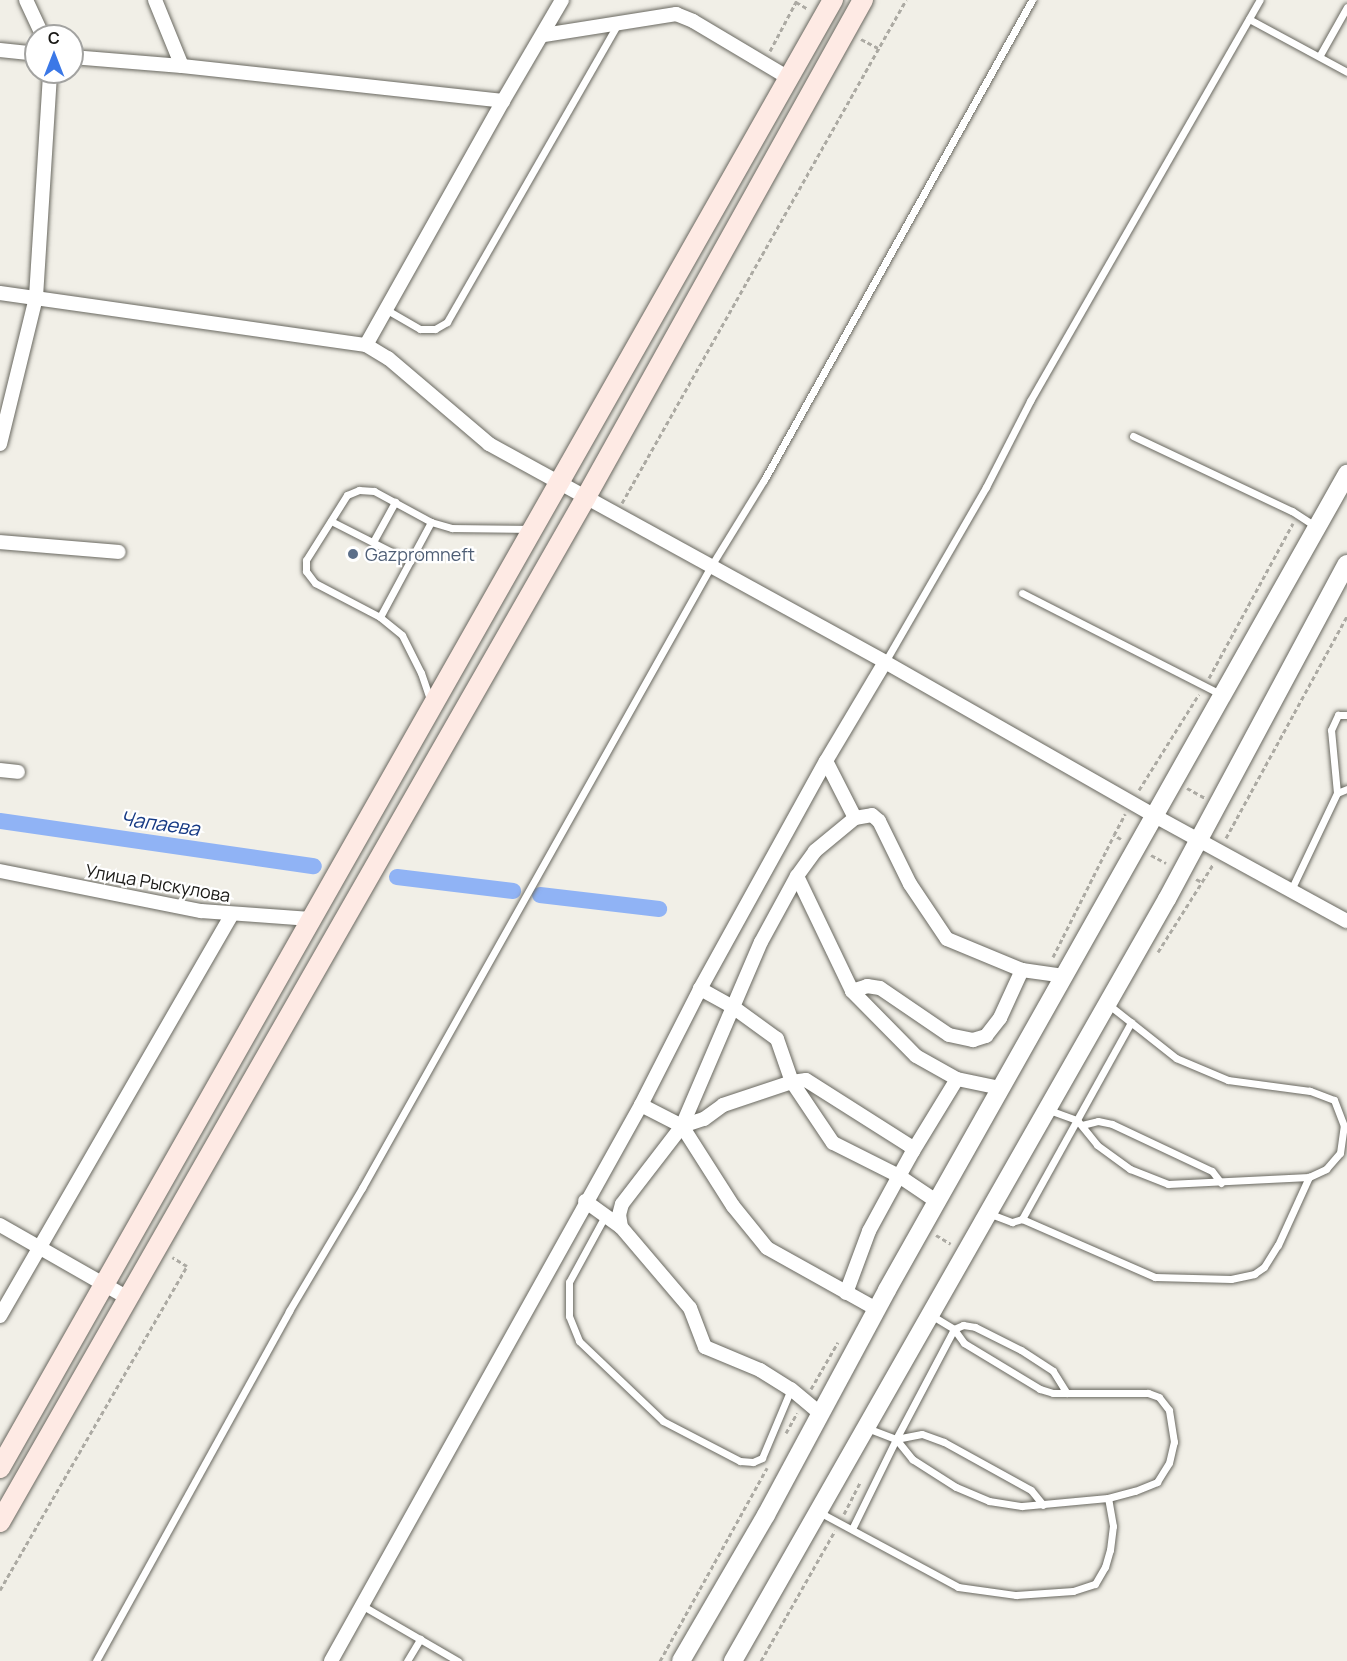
<!DOCTYPE html>
<meta charset="utf-8">
<style>
body{margin:0}
#map{position:relative;width:1347px;height:1661px;overflow:hidden;background:#f1efe7;font-family:Manrope,sans-serif}
div>[style]{position:absolute}
[style*='--x']{left:calc(var(--x)*1px);top:calc(var(--y)*1px);width:calc(var(--w)*1px);rotate:calc(var(--a)*1deg)}
.canal>*{height:16px;margin:-8px;padding:0 8px;transform-origin:8px;border-radius:8px;background:#90b3f5}
.path>*{height:3px;margin-top:-1.5px;transform-origin:0;background:repeating-linear-gradient(90deg,#acaaa3 0 4.5px,transparent 0 7.5px)}
.roads{filter:drop-shadow(0 0 2px #696860) drop-shadow(0 0 2px #696860)}
.service>*{height:7px;margin:-3.5px;padding:0 3.5px;transform-origin:3.5px;border-radius:3.5px;background:#fff}
.minor>*{height:14px;margin:-7px;padding:0 7px;transform-origin:7px;border-radius:7px;background:#fff}
.tertiary>*{height:18px;margin:-9px;padding:0 9px;transform-origin:9px;border-radius:9px;background:#fff}
.secondary>*{height:20px;margin:-10px;padding:0 10px;transform-origin:10px;border-radius:10px;background:#feeae4}
.dots>*{width:16px;height:16px;translate:-50% -50%;box-sizing:border-box;border:3px solid #fff;border-radius:50%}
span{translate:-50% -50%;white-space:nowrap;text-align:center;line-height:1.15;-webkit-text-stroke:4.5px #fff;paint-order:stroke}
.service-label{font-size:18px;color:#4e5e75}
.left{translate:0 -50%;text-align:left}
.street-label{font-size:18px;color:#191815}
.water-label{font-size:20px;color:#163a84;font-style:italic}
.north{position:absolute;left:24px;top:24px;width:60px;height:60px;box-sizing:border-box;background:#fff;border:2px solid #a3a3a1;border-radius:50%;rotate:0deg;font-size:16px;font-weight:700;line-height:24px;text-align:center;color:#191815}
.north::after{content:'';display:block;margin:auto;width:21px;height:27px;background:#3b78e7;clip-path:polygon(50% 0,100% 100%,50% 72%,0 100%)}
</style>
<div id="map">
<div class="canal">
<i style="--x:0;--y:821;--w:317;--a:8.2"></i>
<i style="--x:397;--y:877;--w:117;--a:6.9"></i>
<i style="--x:540;--y:895;--w:120;--a:6.7"></i>
</div>
<div class="path">
<i style="--x:796;--y:2;--w:14;--a:30"></i>
<i style="--x:861;--y:39;--w:19;--a:28"></i>
<i style="--x:770;--y:51;--w:58;--a:-62.1"></i>
<i style="--x:622;--y:503;--w:578;--a:-60.55"></i>
<i style="--x:1209;--y:678;--w:176;--a:-61.5"></i>
<i style="--x:1187;--y:788;--w:21;--a:29"></i>
<i style="--x:1139;--y:790;--w:113;--a:-58"></i>
<i style="--x:1226;--y:838;--w:253;--a:-61.4"></i>
<i style="--x:1121;--y:839;--w:8;--a:-150"></i>
<i style="--x:1114;--y:835;--w:24;--a:-62"></i>
<i style="--x:1151;--y:855;--w:17;--a:28"></i>
<i style="--x:1196;--y:879;--w:7;--a:27"></i>
<i style="--x:1202;--y:882;--w:22;--a:-58"></i>
<i style="--x:1158;--y:952;--w:83;--a:-57.8"></i>
<i style="--x:1053;--y:957;--w:136;--a:-63.4"></i>
<i style="--x:936;--y:1235;--w:17;--a:31"></i>
<i style="--x:811;--y:1389;--w:54;--a:-60.1"></i>
<i style="--x:786;--y:1433;--w:23;--a:-61"></i>
<i style="--x:844;--y:1514;--w:35;--a:-63"></i>
<i style="--x:0;--y:1590;--w:374;--a:-60"></i>
<i style="--x:187;--y:1266;--w:17;--a:-149"></i>
<i style="--x:660;--y:1661;--w:221;--a:-61"></i>
<i style="--x:761;--y:1661;--w:150;--a:-60.4"></i>
</div>
<div class="roads">
<div class="service">
<i style="--x:1249;--y:19;--w:111;--a:28.4"></i>
<i style="--x:1320;--y:55;--w:55;--a:-60.6"></i>
<i style="--x:387;--y:310;--w:38;--a:30"></i>
<i style="--x:420;--y:329;--w:15;--a:0"></i>
<i style="--x:435;--y:329;--w:14;--a:-30"></i>
<i style="--x:447;--y:322;--w:344;--a:-60.2"></i>
<i style="--x:1133;--y:436;--w:176;--a:25.3"></i>
<i style="--x:1292;--y:511;--w:27;--a:33"></i>
<i style="--x:331;--y:521;--w:89;--a:26.9"></i>
<i style="--x:373;--y:542;--w:46;--a:-61.2"></i>
<i style="--x:1022;--y:593;--w:222;--a:27"></i>
<i style="--x:380;--y:617;--w:108;--a:-61.8"></i>
<i style="--x:885;--y:662;--w:202;--a:-60"></i>
<i style="--x:986;--y:487;--w:97;--a:-62.9"></i>
<i style="--x:1030;--y:401;--w:462;--a:-60.2"></i>
<i style="--x:431;--y:702;--w:31;--a:-109"></i>
<i style="--x:421;--y:673;--w:42;--a:-116.6"></i>
<i style="--x:402;--y:635;--w:28;--a:-141"></i>
<i style="--x:380;--y:617;--w:73;--a:-152.4"></i>
<i style="--x:315;--y:583;--w:15;--a:-127"></i>
<i style="--x:306;--y:571;--w:11;--a:-90"></i>
<i style="--x:306;--y:560;--w:77;--a:-57.8"></i>
<i style="--x:347;--y:495;--w:13;--a:-23"></i>
<i style="--x:359;--y:490;--w:15;--a:4"></i>
<i style="--x:374;--y:491;--w:65;--a:28.5"></i>
<i style="--x:431;--y:522;--w:22;--a:16"></i>
<i style="--x:452;--y:528;--w:79;--a:0.7"></i>
<i style="--x:1337;--y:793;--w:63;--a:-95.4"></i>
<i style="--x:1331;--y:730;--w:17;--a:-65"></i>
<i style="--x:1338;--y:715;--w:9;--a:0"></i>
<i style="--x:1291;--y:890;--w:107;--a:-64.6"></i>
<i style="--x:1337;--y:793;--w:11;--a:-22"></i>
<i style="--x:1049;--y:1110;--w:30;--a:20"></i>
<i style="--x:1077;--y:1120;--w:32;--a:51"></i>
<i style="--x:1097;--y:1145;--w:41;--a:36"></i>
<i style="--x:1130;--y:1169;--w:41;--a:21.5"></i>
<i style="--x:1168;--y:1184;--w:141;--a:-2.8"></i>
<i style="--x:1309;--y:1177;--w:19;--a:-25"></i>
<i style="--x:1326;--y:1169;--w:21;--a:-49"></i>
<i style="--x:1340;--y:1153;--w:27;--a:-82"></i>
<i style="--x:1344;--y:1126;--w:28;--a:-111"></i>
<i style="--x:1334;--y:1100;--w:26;--a:-159"></i>
<i style="--x:1310;--y:1091;--w:83;--a:-172.4"></i>
<i style="--x:1228;--y:1080;--w:56;--a:-157.1"></i>
<i style="--x:1176;--y:1058;--w:85;--a:-141.7"></i>
<i style="--x:1082;--y:1125;--w:16;--a:-14"></i>
<i style="--x:1098;--y:1121;--w:14;--a:12"></i>
<i style="--x:1112;--y:1124;--w:110;--a:25.2"></i>
<i style="--x:1212;--y:1171;--w:15;--a:53"></i>
<i style="--x:988;--y:1213;--w:26;--a:21"></i>
<i style="--x:1012;--y:1222;--w:10;--a:-17"></i>
<i style="--x:1022;--y:1219;--w:145;--a:23.6"></i>
<i style="--x:1155;--y:1277;--w:76;--a:1.5"></i>
<i style="--x:1231;--y:1279;--w:24;--a:-12"></i>
<i style="--x:1254;--y:1274;--w:12;--a:-35"></i>
<i style="--x:1264;--y:1267;--w:26;--a:-58"></i>
<i style="--x:1278;--y:1245;--w:75;--a:-65.5"></i>
<i style="--x:605;--y:1216;--w:75;--a:118.6"></i>
<i style="--x:569;--y:1282;--w:34;--a:90"></i>
<i style="--x:569;--y:1316;--w:27;--a:68"></i>
<i style="--x:579;--y:1341;--w:116;--a:43.6"></i>
<i style="--x:663;--y:1421;--w:87;--a:27.5"></i>
<i style="--x:740;--y:1461;--w:13;--a:4"></i>
<i style="--x:753;--y:1462;--w:10;--a:-24"></i>
<i style="--x:762;--y:1458;--w:75;--a:-67.2"></i>
<i style="--x:1022;--y:1219;--w:225;--a:-61"></i>
<i style="--x:867;--y:1428;--w:31;--a:21"></i>
<i style="--x:896;--y:1439;--w:26;--a:51"></i>
<i style="--x:912;--y:1459;--w:52;--a:32.5"></i>
<i style="--x:956;--y:1487;--w:36;--a:23"></i>
<i style="--x:989;--y:1501;--w:33;--a:9"></i>
<i style="--x:1022;--y:1506;--w:86;--a:-5.3"></i>
<i style="--x:1108;--y:1498;--w:28;--a:-15"></i>
<i style="--x:1135;--y:1491;--w:24;--a:-22"></i>
<i style="--x:1157;--y:1482;--w:22;--a:-58"></i>
<i style="--x:1169;--y:1463;--w:22;--a:-77"></i>
<i style="--x:1174;--y:1442;--w:32;--a:-99"></i>
<i style="--x:1169;--y:1410;--w:16;--a:-128"></i>
<i style="--x:1159;--y:1397;--w:12;--a:-160"></i>
<i style="--x:1148;--y:1393;--w:95;--a:180"></i>
<i style="--x:1053;--y:1393;--w:14;--a:-163"></i>
<i style="--x:1040;--y:1389;--w:89;--a:-148.8"></i>
<i style="--x:964;--y:1343;--w:17;--a:-126"></i>
<i style="--x:954;--y:1329;--w:26;--a:-149"></i>
<i style="--x:896;--y:1439;--w:26;--a:-11"></i>
<i style="--x:922;--y:1434;--w:23;--a:20"></i>
<i style="--x:944;--y:1442;--w:99;--a:28.9"></i>
<i style="--x:1031;--y:1490;--w:19;--a:51"></i>
<i style="--x:819;--y:1512;--w:158;--a:28.3"></i>
<i style="--x:958;--y:1587;--w:59;--a:7.9"></i>
<i style="--x:1016;--y:1595;--w:57;--a:-4"></i>
<i style="--x:1073;--y:1591;--w:23;--a:-18"></i>
<i style="--x:1095;--y:1584;--w:20;--a:-60"></i>
<i style="--x:1105;--y:1567;--w:18;--a:-74"></i>
<i style="--x:1110;--y:1550;--w:24;--a:-83"></i>
<i style="--x:1113;--y:1526;--w:28;--a:-100"></i>
<i style="--x:852;--y:1529;--w:100;--a:-63.9"></i>
<i style="--x:896;--y:1439;--w:124;--a:-62.2"></i>
<i style="--x:954;--y:1329;--w:10;--a:-24"></i>
<i style="--x:963;--y:1325;--w:12;--a:9"></i>
<i style="--x:975;--y:1327;--w:51;--a:26.6"></i>
<i style="--x:1021;--y:1350;--w:38;--a:33"></i>
<i style="--x:1053;--y:1371;--w:26;--a:58"></i>
<i style="--x:363;--y:1606;--w:110;--a:30.1"></i>
<i style="--x:96;--y:1661;--w:400;--a:-61.1"></i>
<i style="--x:289;--y:1311;--w:143;--a:-59.3"></i>
<i style="--x:362;--y:1188;--w:713;--a:-60.7"></i>
<i style="--x:711;--y:566;--w:101;--a:-58.4"></i>
<i style="--x:764;--y:480;--w:550;--a:-60.82"></i>
<i style="--x:407;--y:1661;--w:26;--a:-59"></i>
</div>
<div class="minor">
<i style="--x:26;--y:0;--w:40;--a:65"></i>
<i style="--x:155;--y:0;--w:71;--a:67.8"></i>
<i style="--x:544;--y:35;--w:134;--a:-9"></i>
<i style="--x:676;--y:14;--w:18;--a:22"></i>
<i style="--x:693;--y:21;--w:109;--a:30.8"></i>
<i style="--x:0;--y:50;--w:36;--a:6"></i>
<i style="--x:72;--y:57;--w:110;--a:4.7"></i>
<i style="--x:182;--y:66;--w:323;--a:6.2"></i>
<i style="--x:503;--y:101;--w:117;--a:-59.7"></i>
<i style="--x:0;--y:293;--w:370;--a:8.1"></i>
<i style="--x:366;--y:345;--w:26;--a:31"></i>
<i style="--x:388;--y:358;--w:133;--a:40.4"></i>
<i style="--x:489;--y:444;--w:452;--a:28.8"></i>
<i style="--x:885;--y:662;--w:309;--a:29.7"></i>
<i style="--x:1153;--y:815;--w:221;--a:28.7"></i>
<i style="--x:366;--y:345;--w:280;--a:-60.7"></i>
<i style="--x:0;--y:444;--w:151;--a:-76.2"></i>
<i style="--x:36;--y:297;--w:225;--a:-86.4"></i>
<i style="--x:0;--y:542;--w:119;--a:4.8"></i>
<i style="--x:826;--y:761;--w:64;--a:63"></i>
<i style="--x:0;--y:770;--w:18;--a:6"></i>
<i style="--x:0;--y:871;--w:205;--a:11.3"></i>
<i style="--x:201;--y:911;--w:110;--a:4.2"></i>
<i style="--x:797;--y:876;--w:127;--a:64.4"></i>
<i style="--x:852;--y:991;--w:91;--a:45.4"></i>
<i style="--x:916;--y:1056;--w:47;--a:29.3"></i>
<i style="--x:957;--y:1079;--w:44;--a:11.8"></i>
<i style="--x:852;--y:991;--w:16;--a:-18"></i>
<i style="--x:867;--y:986;--w:13;--a:9"></i>
<i style="--x:880;--y:988;--w:83;--a:34.3"></i>
<i style="--x:949;--y:1035;--w:25;--a:12"></i>
<i style="--x:973;--y:1040;--w:14;--a:-17"></i>
<i style="--x:986;--y:1036;--w:23;--a:-52"></i>
<i style="--x:1000;--y:1018;--w:53;--a:-65.4"></i>
<i style="--x:641;--y:1105;--w:46;--a:27.1"></i>
<i style="--x:682;--y:1126;--w:95;--a:57.5"></i>
<i style="--x:733;--y:1206;--w:54;--a:51"></i>
<i style="--x:767;--y:1248;--w:125;--a:29.2"></i>
<i style="--x:682;--y:1126;--w:23;--a:-18"></i>
<i style="--x:704;--y:1119;--w:24;--a:-36"></i>
<i style="--x:723;--y:1105;--w:73;--a:-18.4"></i>
<i style="--x:792;--y:1082;--w:14;--a:-8"></i>
<i style="--x:806;--y:1080;--w:123;--a:32.4"></i>
<i style="--x:910;--y:1146;--w:6;--a:59"></i>
<i style="--x:913;--y:1151;--w:29;--a:119"></i>
<i style="--x:899;--y:1176;--w:74;--a:-153.4"></i>
<i style="--x:833;--y:1143;--w:73;--a:-123.9"></i>
<i style="--x:792;--y:1082;--w:46;--a:-109.2"></i>
<i style="--x:777;--y:1039;--w:54;--a:-144"></i>
<i style="--x:733;--y:1007;--w:38;--a:-151"></i>
<i style="--x:913;--y:1151;--w:84;--a:-58.6"></i>
<i style="--x:585;--y:1201;--w:44;--a:35.8"></i>
<i style="--x:621;--y:1227;--w:106;--a:49.6"></i>
<i style="--x:690;--y:1308;--w:42;--a:69"></i>
<i style="--x:705;--y:1347;--w:60;--a:22.7"></i>
<i style="--x:760;--y:1370;--w:36;--a:32"></i>
<i style="--x:791;--y:1389;--w:38;--a:40"></i>
<i style="--x:0;--y:1225;--w:147;--a:29.7"></i>
<i style="--x:621;--y:1227;--w:12;--a:-99"></i>
<i style="--x:619;--y:1215;--w:11;--a:-75"></i>
<i style="--x:622;--y:1204;--w:98;--a:-52.4"></i>
<i style="--x:682;--y:1126;--w:200;--a:-66.8"></i>
<i style="--x:761;--y:942;--w:75;--a:-61.4"></i>
<i style="--x:797;--y:876;--w:31;--a:-54"></i>
<i style="--x:815;--y:851;--w:52;--a:-39.5"></i>
<i style="--x:855;--y:818;--w:17;--a:-10"></i>
<i style="--x:872;--y:815;--w:9;--a:41"></i>
<i style="--x:879;--y:821;--w:70;--a:63.8"></i>
<i style="--x:910;--y:884;--w:66;--a:56.1"></i>
<i style="--x:947;--y:939;--w:81;--a:22.5"></i>
<i style="--x:1022;--y:970;--w:42;--a:8.1"></i>
<i style="--x:846;--y:1293;--w:66;--a:-69.6"></i>
<i style="--x:869;--y:1231;--w:63;--a:-61.4"></i>
<i style="--x:899;--y:1176;--w:45;--a:34"></i>
<i style="--x:0;--y:1316;--w:464;--a:-60"></i>
<i style="--x:331;--y:1661;--w:637;--a:-60.86"></i>
<i style="--x:641;--y:1105;--w:130;--a:-63"></i>
<i style="--x:700;--y:989;--w:260;--a:-61.1"></i>
<i style="--x:826;--y:761;--w:115;--a:-59.2"></i>
</div>
<div class="tertiary">
<i style="--x:681;--y:1661;--w:169;--a:-59.8"></i>
<i style="--x:766;--y:1515;--w:255;--a:-61.7"></i>
<i style="--x:887;--y:1290;--w:937;--a:-60.59"></i>
<i style="--x:733;--y:1661;--w:877;--a:-60.34"></i>
<i style="--x:1167;--y:899;--w:380;--a:-61.8"></i>
</div>
<div class="secondary">
<i style="--x:0;--y:1468;--w:1688;--a:-60.43"></i>
<i style="--x:0;--y:1522;--w:1181;--a:-60.24"></i>
<i style="--x:586;--y:497;--w:569;--a:-60.87"></i>
</div>
</div>
<div class="dots">
<i style="left:353px;top:554px;background:#5c6f8a"></i>
</div>
<div class="service-label">
<span class="left" style="left:365px;top:554px">Gazpromneft</span>
</div>
<div class="street-label">
<span style="left:158px;top:883px;rotate:10deg">Улица Рыскулова</span>
</div>
<div class="water-label">
<span style="left:160px;top:823px;rotate:8deg">Чапаева</span>
</div>
<div class="north">С</div>
</div>
